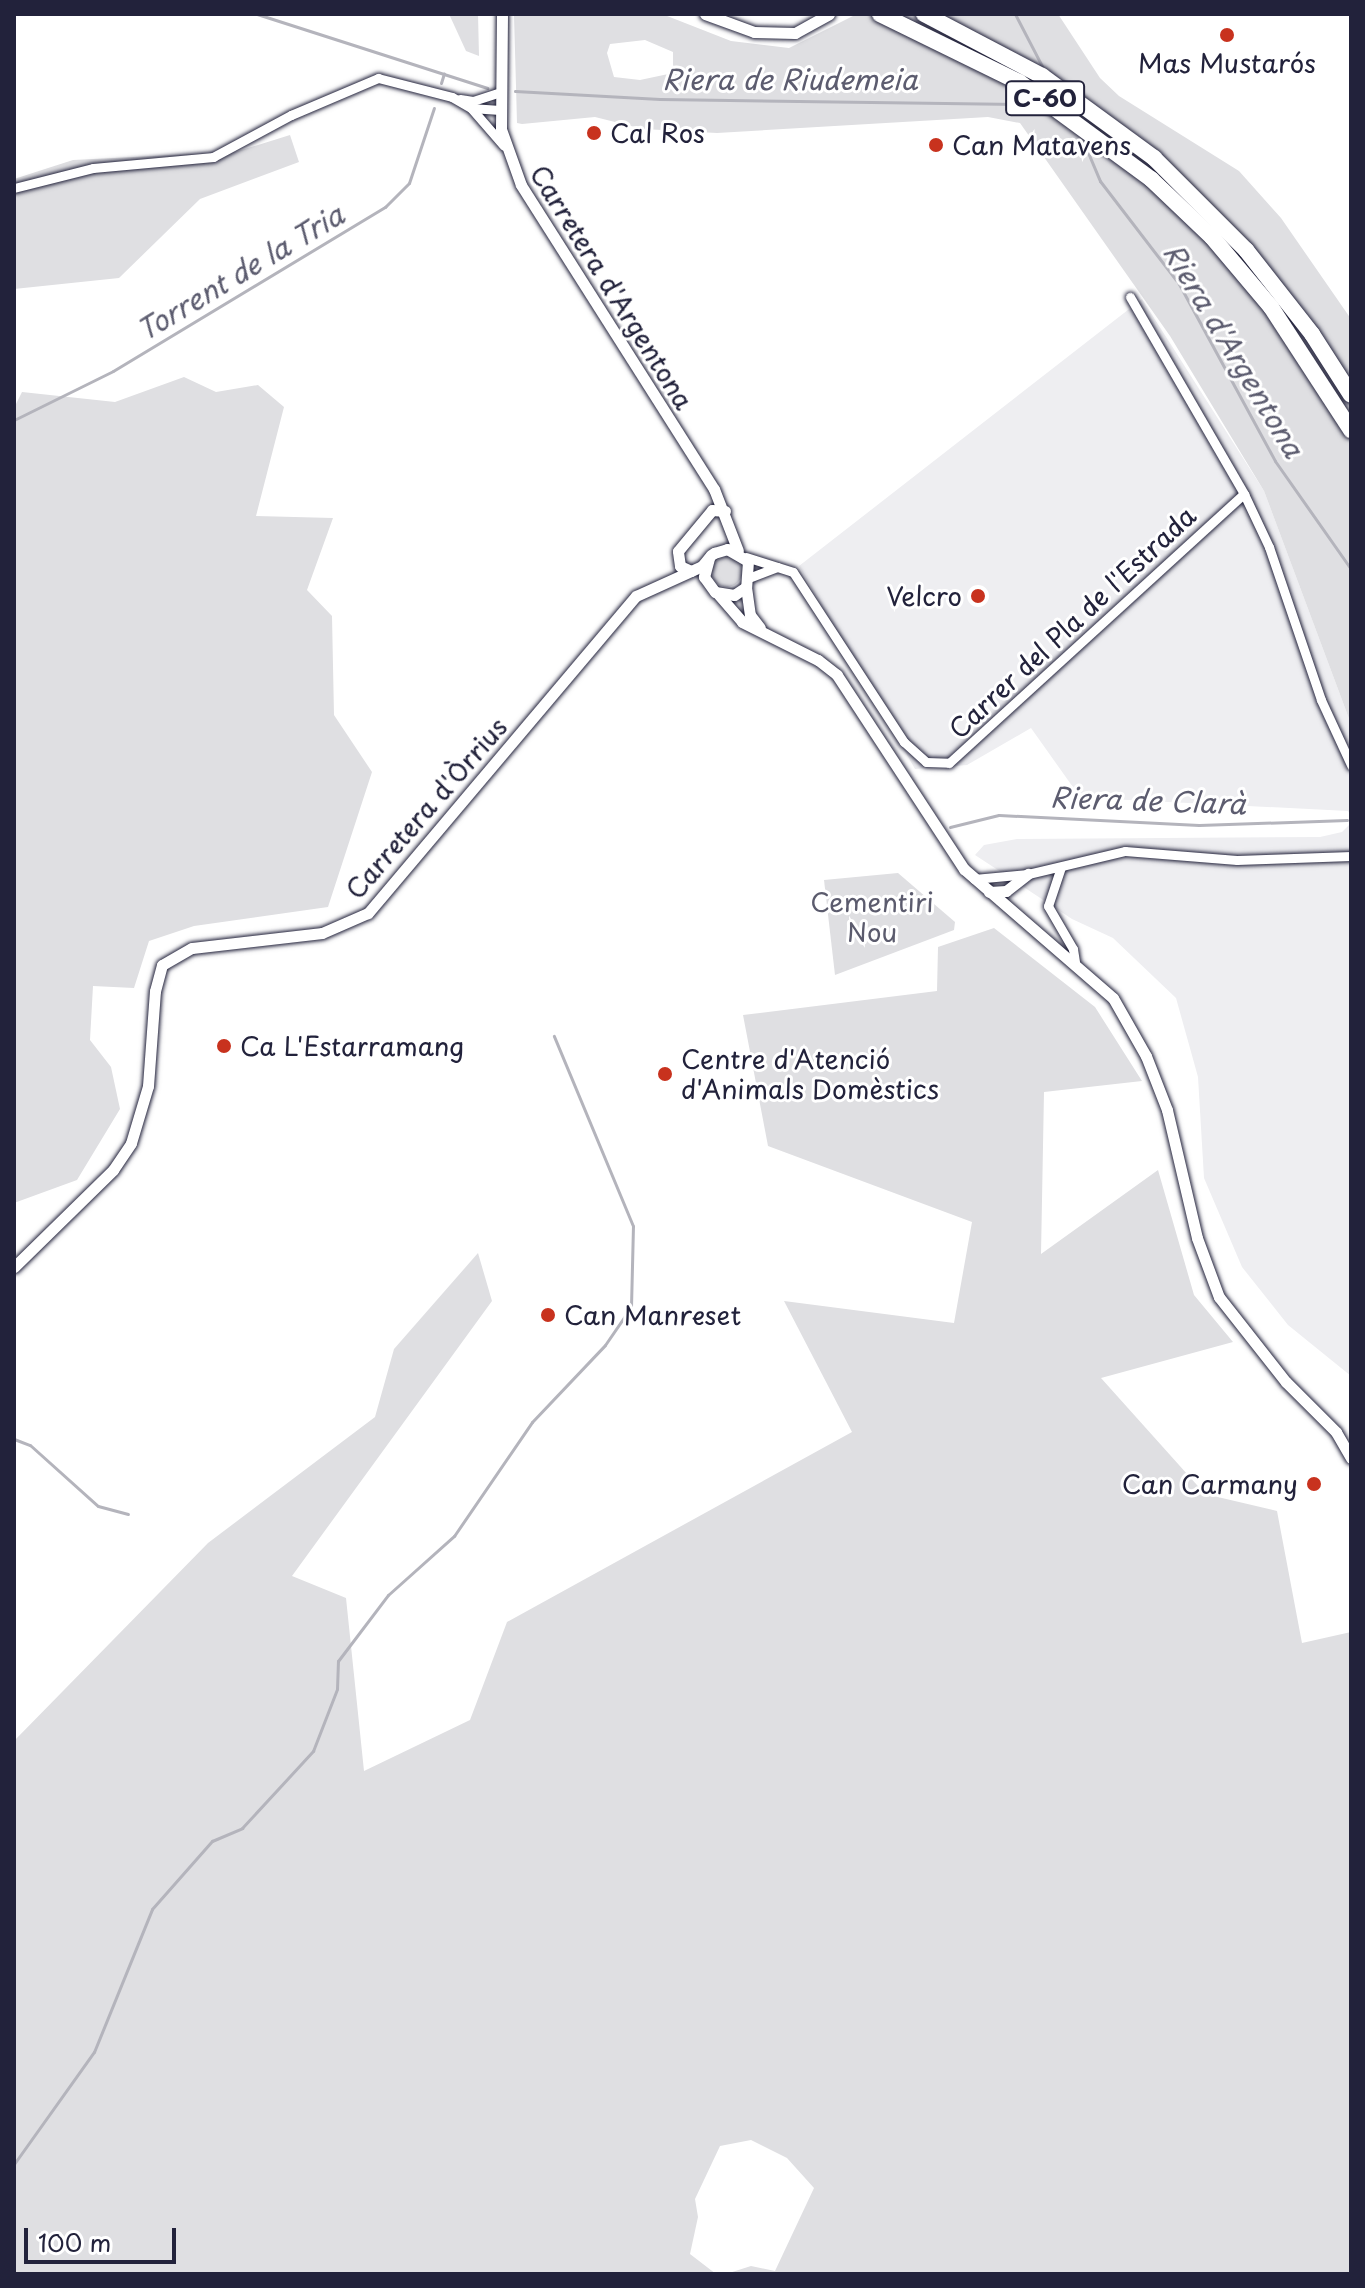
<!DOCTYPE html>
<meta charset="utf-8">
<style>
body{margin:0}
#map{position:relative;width:1365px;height:2288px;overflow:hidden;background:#fff;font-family:"Playpen Sans",sans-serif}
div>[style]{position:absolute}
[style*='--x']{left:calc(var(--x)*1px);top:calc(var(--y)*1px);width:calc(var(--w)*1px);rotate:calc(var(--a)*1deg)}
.built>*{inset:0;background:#eeeef1}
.green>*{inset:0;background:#dfdfe2}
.round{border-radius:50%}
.stream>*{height:3px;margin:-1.5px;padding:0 1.5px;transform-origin:1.5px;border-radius:1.5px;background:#b4b4bc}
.roads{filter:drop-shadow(0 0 2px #22223b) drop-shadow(0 0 2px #22223b)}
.minor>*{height:9px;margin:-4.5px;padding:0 4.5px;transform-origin:4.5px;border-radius:4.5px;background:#fff}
.tertiary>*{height:11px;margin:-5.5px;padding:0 5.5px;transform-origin:5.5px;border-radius:5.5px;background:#fff}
.motorway>*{height:16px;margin:-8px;padding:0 8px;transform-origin:8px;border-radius:8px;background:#fff}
.dots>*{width:22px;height:22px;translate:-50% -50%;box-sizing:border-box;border:4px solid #fff;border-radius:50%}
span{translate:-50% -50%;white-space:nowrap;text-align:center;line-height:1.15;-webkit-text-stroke:6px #fff;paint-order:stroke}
.shield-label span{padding:2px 6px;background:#fff;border:2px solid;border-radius:6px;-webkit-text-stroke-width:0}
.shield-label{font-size:24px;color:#22223b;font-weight:700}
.poi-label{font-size:26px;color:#22223b}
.left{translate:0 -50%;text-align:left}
.right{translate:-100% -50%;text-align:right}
.street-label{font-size:26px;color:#22223b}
.park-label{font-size:26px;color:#5b5b6d}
.water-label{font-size:28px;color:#5c5c6f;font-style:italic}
.frame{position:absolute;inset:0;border:16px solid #22223b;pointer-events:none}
.scale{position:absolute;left:24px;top:2228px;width:152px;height:36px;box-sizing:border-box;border:4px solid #22223b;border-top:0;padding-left:10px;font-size:24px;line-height:28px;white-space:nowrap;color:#22223b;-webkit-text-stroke:6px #fff;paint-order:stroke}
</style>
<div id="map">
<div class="built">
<i style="clip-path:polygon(1142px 299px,1264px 491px,1351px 724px,1351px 816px,1348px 811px,1089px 798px,1075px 790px,1031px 728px,967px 765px,915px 769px,799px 566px)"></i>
<i style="clip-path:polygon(1351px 823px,1351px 1376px,1288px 1325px,1242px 1267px,1204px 1178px,1198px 1077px,1176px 998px,1113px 938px,1072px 919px,975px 855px,984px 845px,1017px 839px,1320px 837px,1342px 832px)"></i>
</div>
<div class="green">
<i style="clip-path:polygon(449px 14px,478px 14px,479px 56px,466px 51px)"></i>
<i style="clip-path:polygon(evenodd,514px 14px,662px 14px,731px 41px,789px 48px,857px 14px,1058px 14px,1100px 78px,1119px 96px,1239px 171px,1281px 218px,1351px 319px,1351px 724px,1264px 491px,1170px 336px,1020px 123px,988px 117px,717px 133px,643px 129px,595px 117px,522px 124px,517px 123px,514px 14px,645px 40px,673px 52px,673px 73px,640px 80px,614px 77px,607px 53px,610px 44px,645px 40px)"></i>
<i style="clip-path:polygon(290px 135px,299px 162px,200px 199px,119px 278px,14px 289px,14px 179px,73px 160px,235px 152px)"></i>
<i style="clip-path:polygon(184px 377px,216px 392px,258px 385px,284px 407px,256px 516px,333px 518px,307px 590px,332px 616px,334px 715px,372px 772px,328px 907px,194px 926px,149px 941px,134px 988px,93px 986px,90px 1040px,111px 1067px,120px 1109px,77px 1180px,14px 1203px,14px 408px,22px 392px,115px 402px)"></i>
<i class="round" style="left:712px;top:557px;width:30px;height:30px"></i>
<i style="clip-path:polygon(898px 873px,955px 922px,954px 930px,835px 975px,824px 880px)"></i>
<i style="clip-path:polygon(994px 928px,1095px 1007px,1142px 1081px,1044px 1092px,1041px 1254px,1158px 1170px,1194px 1295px,1233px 1342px,1101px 1378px,1205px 1494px,1277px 1511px,1302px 1643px,1351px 1632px,1351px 2274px,726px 2274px,751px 2266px,775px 2271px,814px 2188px,787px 2158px,751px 2140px,720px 2146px,695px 2199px,698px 2217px,690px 2254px,716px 2274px,14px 2274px,14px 1741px,208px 1543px,375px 1417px,394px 1349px,478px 1253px,492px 1301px,292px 1576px,346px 1598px,364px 1771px,470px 1720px,507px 1622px,852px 1432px,784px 1301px,954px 1323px,972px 1222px,768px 1146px,743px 1015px,937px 991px,938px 947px)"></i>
</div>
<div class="stream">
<i style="--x:257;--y:14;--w:242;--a:17.8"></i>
<i style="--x:1015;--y:14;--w:63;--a:62.6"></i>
<i style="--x:441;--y:83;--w:10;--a:-73"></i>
<i style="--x:515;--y:91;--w:145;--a:3.2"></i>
<i style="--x:660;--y:99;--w:377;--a:0.8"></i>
<i style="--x:1081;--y:136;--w:49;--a:67.1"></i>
<i style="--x:1100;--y:181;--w:130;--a:52.5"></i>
<i style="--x:1179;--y:284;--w:201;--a:61.5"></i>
<i style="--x:1275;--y:461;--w:132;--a:54.9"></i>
<i style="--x:14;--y:420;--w:110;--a:-26.3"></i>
<i style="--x:113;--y:371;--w:318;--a:-31.1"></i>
<i style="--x:385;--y:207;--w:34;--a:-45"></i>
<i style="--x:409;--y:183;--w:79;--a:-71.6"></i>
<i style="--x:950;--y:827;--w:50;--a:-13.8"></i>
<i style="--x:999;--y:815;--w:200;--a:2.9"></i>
<i style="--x:1199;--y:825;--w:148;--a:-1.9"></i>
<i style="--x:14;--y:1439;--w:17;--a:21"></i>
<i style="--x:30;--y:1445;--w:91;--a:41.9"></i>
<i style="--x:98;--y:1506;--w:31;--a:15"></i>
<i style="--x:14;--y:2164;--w:138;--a:-54.5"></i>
<i style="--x:94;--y:2052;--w:154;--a:-67.9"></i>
<i style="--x:152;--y:1909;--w:91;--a:-48.6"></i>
<i style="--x:212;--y:1841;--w:33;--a:-23"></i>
<i style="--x:242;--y:1828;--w:105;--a:-47.3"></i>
<i style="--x:313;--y:1751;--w:66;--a:-68.8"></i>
<i style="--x:337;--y:1689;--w:28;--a:-88"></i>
<i style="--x:338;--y:1661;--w:83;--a:-52.9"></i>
<i style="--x:388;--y:1595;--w:89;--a:-41.8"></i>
<i style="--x:454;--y:1536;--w:138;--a:-55.6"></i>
<i style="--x:532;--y:1422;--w:106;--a:-46.5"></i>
<i style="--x:605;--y:1345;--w:46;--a:-55.6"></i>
<i style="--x:631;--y:1307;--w:81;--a:-88.6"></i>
<i style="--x:633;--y:1226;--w:206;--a:-112.6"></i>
</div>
<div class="roads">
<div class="minor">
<i style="--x:460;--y:99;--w:13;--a:9"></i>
<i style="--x:473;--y:101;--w:25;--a:-18"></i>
<i style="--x:471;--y:108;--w:29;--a:4"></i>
<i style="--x:14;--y:188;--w:81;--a:-14.2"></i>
<i style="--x:93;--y:168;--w:121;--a:-5.2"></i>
<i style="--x:213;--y:157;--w:89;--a:-28.3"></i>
<i style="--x:291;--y:115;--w:95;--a:-23"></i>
<i style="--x:378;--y:78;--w:76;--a:14.4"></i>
<i style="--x:452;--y:97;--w:22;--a:30"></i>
<i style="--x:471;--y:108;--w:50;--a:49"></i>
<i style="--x:1130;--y:297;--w:228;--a:59.9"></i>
<i style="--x:1244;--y:494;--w:59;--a:64.7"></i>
<i style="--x:1269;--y:547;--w:162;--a:71.2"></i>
<i style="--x:1321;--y:700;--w:72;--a:65.2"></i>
<i style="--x:746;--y:557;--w:49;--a:17.7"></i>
<i style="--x:793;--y:572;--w:203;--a:56.9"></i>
<i style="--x:904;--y:742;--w:30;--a:42"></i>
<i style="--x:926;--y:762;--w:23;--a:2"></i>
<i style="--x:949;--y:763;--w:399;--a:-42.4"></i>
<i style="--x:751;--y:577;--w:28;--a:-21"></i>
<i style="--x:1061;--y:867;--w:41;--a:108.4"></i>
<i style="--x:1048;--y:906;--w:50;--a:59.8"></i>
<i style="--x:1073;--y:949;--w:13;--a:81"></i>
<i style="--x:974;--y:879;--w:54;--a:-5.3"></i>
<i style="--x:1028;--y:874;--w:100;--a:-13.3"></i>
<i style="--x:1125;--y:851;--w:112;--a:4.6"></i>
<i style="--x:1237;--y:860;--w:114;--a:-2"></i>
</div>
<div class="tertiary">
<i style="--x:502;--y:14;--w:115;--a:90.5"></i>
<i style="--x:501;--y:129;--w:59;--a:70.3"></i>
<i style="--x:521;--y:185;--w:360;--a:57.6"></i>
<i style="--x:714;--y:489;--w:66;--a:68.8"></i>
<i style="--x:705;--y:14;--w:52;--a:20.2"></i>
<i style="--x:754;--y:32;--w:41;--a:1.4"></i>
<i style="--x:795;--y:33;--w:39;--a:-29"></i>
<i style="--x:691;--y:571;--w:12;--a:-156"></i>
<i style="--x:680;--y:566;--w:15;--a:-98"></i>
<i style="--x:678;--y:551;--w:53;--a:-50.3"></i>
<i style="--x:712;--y:510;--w:13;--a:4"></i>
<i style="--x:746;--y:587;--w:28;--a:82"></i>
<i style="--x:750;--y:615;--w:16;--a:52"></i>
<i style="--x:718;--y:594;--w:37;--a:49"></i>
<i style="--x:742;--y:622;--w:85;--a:26.6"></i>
<i style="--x:818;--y:660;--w:24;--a:38"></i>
<i style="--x:837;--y:675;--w:232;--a:56.8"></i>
<i style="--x:964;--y:869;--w:197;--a:40.9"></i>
<i style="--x:1113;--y:998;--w:67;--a:60.4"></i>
<i style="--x:1146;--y:1056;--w:58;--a:68.7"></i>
<i style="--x:1167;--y:1110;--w:131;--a:76.8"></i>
<i style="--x:1197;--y:1238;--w:63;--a:69.6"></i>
<i style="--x:1219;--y:1297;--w:108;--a:51.8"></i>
<i style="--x:1286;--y:1382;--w:71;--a:45"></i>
<i style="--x:1336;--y:1432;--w:30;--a:60"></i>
<i style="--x:989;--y:892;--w:17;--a:-3"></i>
<i style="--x:1006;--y:891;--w:28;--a:-38"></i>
<i style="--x:14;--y:1267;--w:139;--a:-44.4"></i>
<i style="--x:113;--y:1170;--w:32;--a:-56"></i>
<i style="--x:131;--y:1143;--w:59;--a:-73.4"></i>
<i style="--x:148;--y:1086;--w:95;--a:-85.8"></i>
<i style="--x:155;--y:991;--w:27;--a:-75"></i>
<i style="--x:162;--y:965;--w:34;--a:-30"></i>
<i style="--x:192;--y:948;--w:131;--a:-6.6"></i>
<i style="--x:322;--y:933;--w:50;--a:-23.5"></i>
<i style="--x:368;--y:913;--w:415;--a:-49.8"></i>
<i style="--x:636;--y:596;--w:72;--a:-24.4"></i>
<i style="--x:702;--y:566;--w:14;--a:-51"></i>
<i style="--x:711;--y:555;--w:4;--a:-34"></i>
<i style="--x:714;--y:553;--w:14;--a:-17"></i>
<i style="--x:727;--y:549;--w:24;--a:30"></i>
<i style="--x:748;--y:561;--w:26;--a:94"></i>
<i style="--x:746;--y:587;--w:14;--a:146"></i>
<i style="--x:734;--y:595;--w:19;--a:-171"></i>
<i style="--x:715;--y:592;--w:19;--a:-126"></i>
<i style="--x:704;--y:577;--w:20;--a:-75"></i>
</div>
<div class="motorway">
<i style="--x:880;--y:14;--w:155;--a:26.1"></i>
<i style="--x:1019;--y:82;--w:164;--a:36.3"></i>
<i style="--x:1151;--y:179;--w:84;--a:43.6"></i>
<i style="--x:1212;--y:237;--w:92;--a:49.9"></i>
<i style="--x:1271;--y:307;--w:147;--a:57"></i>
<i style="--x:924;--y:14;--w:133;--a:27.7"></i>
<i style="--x:1042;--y:76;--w:139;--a:36.2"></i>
<i style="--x:1154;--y:158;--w:130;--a:45"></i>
<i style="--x:1246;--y:250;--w:107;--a:51.8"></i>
<i style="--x:1312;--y:334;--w:72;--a:57.4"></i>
</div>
</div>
<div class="dots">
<i style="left:1227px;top:35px;background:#c8321e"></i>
<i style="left:594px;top:133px;background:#c8321e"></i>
<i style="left:936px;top:145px;background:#c8321e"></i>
<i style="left:978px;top:596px;background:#c8321e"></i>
<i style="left:224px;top:1046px;background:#c8321e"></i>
<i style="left:665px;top:1074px;background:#c8321e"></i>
<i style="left:548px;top:1315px;background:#c8321e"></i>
<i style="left:1314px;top:1484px;background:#c8321e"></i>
</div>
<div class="shield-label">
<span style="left:1045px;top:98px">C-60</span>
</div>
<div class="poi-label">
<span style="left:1227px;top:63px">Mas Mustarós</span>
<span class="left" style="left:610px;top:133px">Cal Ros</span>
<span class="left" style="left:952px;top:145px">Can Matavens</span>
<span class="right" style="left:962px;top:596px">Velcro</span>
<span class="left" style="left:240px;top:1046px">Ca L'Estarramang</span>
<span class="left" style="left:681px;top:1074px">Centre d'Atenció<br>d'Animals Domèstics</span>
<span class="left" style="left:564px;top:1315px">Can Manreset</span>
<span class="right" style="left:1298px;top:1484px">Can Carmany</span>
</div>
<div class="street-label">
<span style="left:612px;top:287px;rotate:58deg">Carretera d'Argentona</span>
<span style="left:1072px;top:622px;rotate:-43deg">Carrer del Pla de l'Estrada</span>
<span style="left:426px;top:808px;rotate:-49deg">Carretera d'Òrrius</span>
</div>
<div class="park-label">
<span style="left:872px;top:917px">Cementiri<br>Nou</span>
</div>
<div class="water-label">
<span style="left:790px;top:79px">Riera de Riudemeia</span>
<span style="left:240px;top:272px;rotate:-31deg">Torrent de la Tria</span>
<span style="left:1234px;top:350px;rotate:59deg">Riera d'Argentona</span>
<span style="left:1148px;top:800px;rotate:2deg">Riera de Clarà</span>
</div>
<div class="frame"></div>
<div class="scale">100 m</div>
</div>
